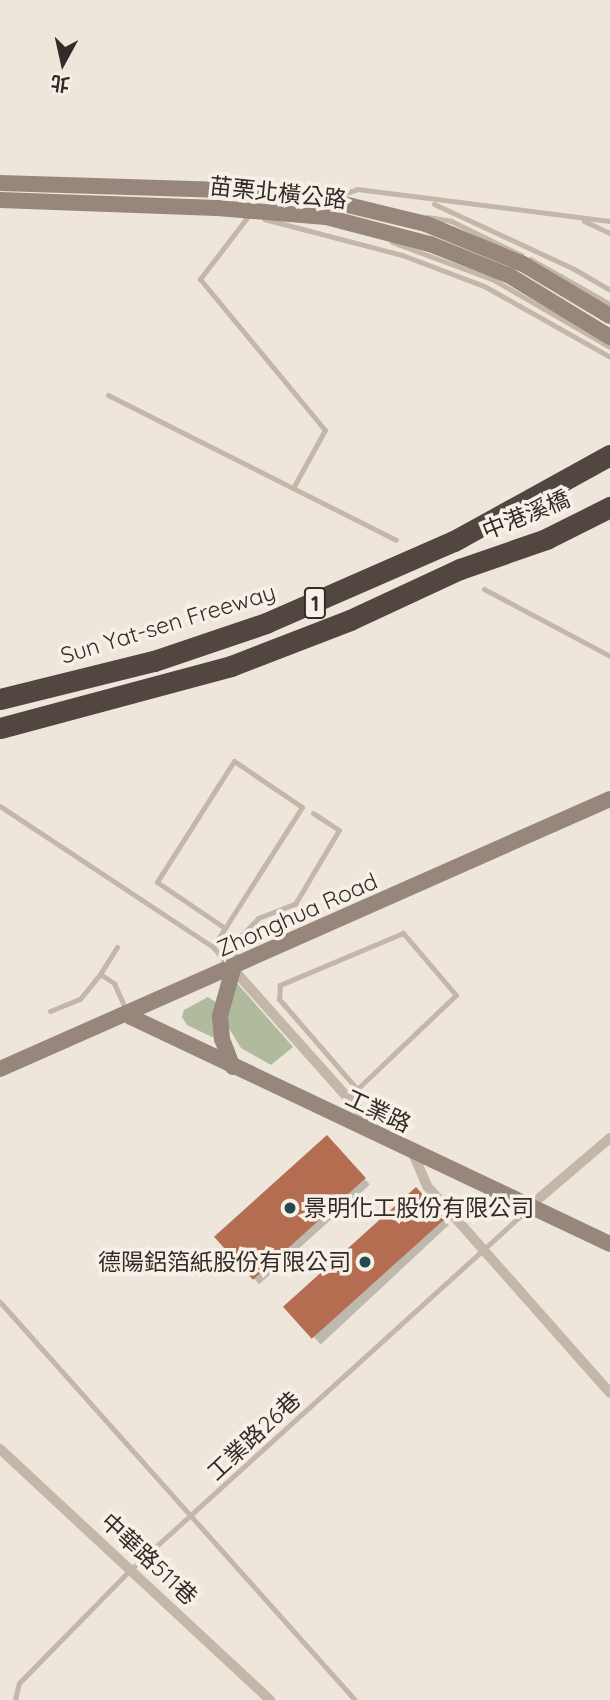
<!DOCTYPE html>
<meta charset="utf-8">
<style>
body{margin:0}
#map{position:relative;width:610px;height:1700px;overflow:hidden;background:#eee6db;font-family:Quicksand,"Noto Sans TC",sans-serif}
div>[style]{position:absolute}
[style*='--x']{left:calc(var(--x)*1px);top:calc(var(--y)*1px);width:calc(var(--w)*1px);rotate:calc(var(--a)*1deg)}
.green>*{inset:0;background:#b0bb9d}
.shadow>*{inset:0;background:#0003;transform-origin:0 0}
.building>*{inset:0;background:#b56d52;transform-origin:0 0}
.lane>*{height:5px;margin:-2.5px;padding:0 2.5px;transform-origin:2.5px;border-radius:2.5px;background:#c4b6a9}
.street>*{height:10px;margin:-5px;padding:0 5px;transform-origin:5px;border-radius:5px;background:#c4b6a9}
.secondary>*{height:16px;margin:-8px;padding:0 8px;transform-origin:8px;border-radius:8px;background:#97867b}
.highway>*{height:21px;margin:-10.5px;padding:0 10.5px;transform-origin:10.5px;border-radius:10.5px;background:#524640}
.highway-bridge>*{height:21px;margin:-10.5px;padding:0 10.5px;transform-origin:10.5px;border-radius:10.5px;background:#524640}
.dots>*{width:19px;height:19px;translate:-50% -50%;box-sizing:border-box;border:4px solid #f6f0e7;border-radius:50%}
span{translate:-50% -50%;white-space:nowrap;text-align:center;line-height:1.15;-webkit-text-stroke:7px #f6f0e7;paint-order:stroke}
.shield-label span{padding:2px 5px;background:#f6f0e7;border:2px solid;border-radius:5px;-webkit-text-stroke-width:0}
.shield-label{font-size:21px;color:#322b28;font-weight:700}
.street-label{font-size:23px;color:#322b28}
.poi-label{font-size:23px;color:#322b28}
.left{translate:0 -50%;text-align:left}
.right{translate:-100% -50%;text-align:right}
.north{position:absolute;left:28px;top:28px;width:70px;height:70px;-webkit-text-stroke:5px #f6f0e7;paint-order:stroke;rotate:188deg;font-size:19px;font-weight:700;line-height:28px;text-align:center;color:#322b28}
.north::after{content:'';display:block;margin:auto;width:24px;height:32px;background:#322b28;clip-path:polygon(50% 0,100% 100%,50% 72%,0 100%)}
</style>
<div id="map">
<div class="green">
<i style="clip-path:polygon(237px 983px,293px 1047px,271px 1065px,241px 1048px,227px 1025px,228px 1006px)"></i>
<i style="clip-path:polygon(208px 997px,217px 1003px,214px 1038px,187px 1025px,182px 1017px,184px 1010px)"></i>
</div>
<div class="shadow">
<i style="left:327px;top:1137px;width:64px;height:149px;rotate:48deg"></i>
<i style="left:416px;top:1190px;width:48px;height:175px;rotate:47deg"></i>
</div>
<div class="building">
<i style="left:327px;top:1135px;width:58px;height:152px;rotate:48deg"></i>
<i style="left:416px;top:1187px;width:43px;height:179px;rotate:48deg"></i>
</div>
<div class="lane">
<i style="--x:333;--y:197;--w:25;--a:-18"></i>
<i style="--x:357;--y:189;--w:255;--a:7.2"></i>
<i style="--x:434;--y:204;--w:154;--a:24.9"></i>
<i style="--x:574;--y:269;--w:42;--a:30.3"></i>
<i style="--x:249;--y:215;--w:81;--a:127.4"></i>
<i style="--x:200;--y:279;--w:196;--a:50.4"></i>
<i style="--x:325;--y:430;--w:66;--a:118.9"></i>
<i style="--x:427;--y:217;--w:24;--a:9"></i>
<i style="--x:451;--y:221;--w:78;--a:25.9"></i>
<i style="--x:264;--y:219;--w:143;--a:14.6"></i>
<i style="--x:402;--y:255;--w:88;--a:20.7"></i>
<i style="--x:484;--y:286;--w:145;--a:29.4"></i>
<i style="--x:584;--y:221;--w:29;--a:25"></i>
<i style="--x:392;--y:242;--w:109;--a:20.4"></i>
<i style="--x:494;--y:280;--w:134;--a:30"></i>
<i style="--x:530;--y:259;--w:92;--a:29.4"></i>
<i style="--x:108;--y:395;--w:322;--a:26.7"></i>
<i style="--x:484;--y:589;--w:143;--a:28"></i>
<i style="--x:0;--y:806;--w:255;--a:33.5"></i>
<i style="--x:213;--y:947;--w:25;--a:50"></i>
<i style="--x:117;--y:947;--w:32;--a:122"></i>
<i style="--x:100;--y:974;--w:17;--a:33"></i>
<i style="--x:114;--y:983;--w:30;--a:66"></i>
<i style="--x:213;--y:947;--w:22;--a:-58"></i>
<i style="--x:225;--y:928;--w:143;--a:-57.5"></i>
<i style="--x:302;--y:807;--w:82;--a:-145.9"></i>
<i style="--x:234;--y:761;--w:143;--a:122.5"></i>
<i style="--x:157;--y:882;--w:82;--a:34.1"></i>
<i style="--x:234;--y:963;--w:24;--a:-81"></i>
<i style="--x:238;--y:939;--w:29;--a:-46"></i>
<i style="--x:258;--y:918;--w:40;--a:-21"></i>
<i style="--x:295;--y:904;--w:86;--a:-59.3"></i>
<i style="--x:339;--y:830;--w:31;--a:-147"></i>
<i style="--x:50;--y:1011;--w:32;--a:-22"></i>
<i style="--x:80;--y:999;--w:32;--a:-51"></i>
<i style="--x:348;--y:1098;--w:7;--a:-45"></i>
<i style="--x:353;--y:1093;--w:142;--a:-43.6"></i>
<i style="--x:456;--y:995;--w:82;--a:-130.5"></i>
<i style="--x:403;--y:933;--w:134;--a:157.1"></i>
<i style="--x:280;--y:985;--w:14;--a:94"></i>
<i style="--x:279;--y:999;--w:119;--a:49.1"></i>
<i style="--x:0;--y:1302;--w:533;--a:48.27"></i>
<i style="--x:15;--y:1700;--w:17;--a:-77"></i>
<i style="--x:19;--y:1683;--w:158;--a:-45.5"></i>
<i style="--x:130;--y:1570;--w:537;--a:-42.21"></i>
</div>
<div class="street">
<i style="--x:233;--y:969;--w:195;--a:48.3"></i>
<i style="--x:363;--y:1115;--w:14;--a:90"></i>
<i style="--x:413;--y:1153;--w:36;--a:67"></i>
<i style="--x:427;--y:1186;--w:276;--a:48.5"></i>
<i style="--x:530;--y:1206;--w:105;--a:-40.4"></i>
<i style="--x:0;--y:1449;--w:369;--a:42.9"></i>
</div>
<div class="secondary">
<i style="--x:0;--y:183;--w:256;--a:1.8"></i>
<i style="--x:256;--y:191;--w:67;--a:6.8"></i>
<i style="--x:323;--y:199;--w:106;--a:13.6"></i>
<i style="--x:426;--y:224;--w:105;--a:22.4"></i>
<i style="--x:523;--y:264;--w:101;--a:30.9"></i>
<i style="--x:0;--y:200;--w:217;--a:2.1"></i>
<i style="--x:217;--y:208;--w:109;--a:4.7"></i>
<i style="--x:326;--y:217;--w:107;--a:14.6"></i>
<i style="--x:430;--y:244;--w:86;--a:21.8"></i>
<i style="--x:510;--y:276;--w:117;--a:31.4"></i>
<i style="--x:233;--y:969;--w:49;--a:105.5"></i>
<i style="--x:220;--y:1016;--w:23;--a:85"></i>
<i style="--x:222;--y:1039;--w:30;--a:69"></i>
<i style="--x:129;--y:1016;--w:532;--a:25.36"></i>
<i style="--x:0;--y:1069;--w:667;--a:-23.88"></i>
</div>
<div class="highway">
<i style="--x:460;--y:569;--w:91;--a:-19.2"></i>
<i style="--x:546;--y:539;--w:72;--a:-26.6"></i>
</div>
<div class="highway-bridge">
<i style="--x:0;--y:699;--w:159;--a:-13.9"></i>
<i style="--x:154;--y:661;--w:118;--a:-18.7"></i>
<i style="--x:266;--y:623;--w:205;--a:-23.6"></i>
<i style="--x:454;--y:541;--w:178;--a:-28.9"></i>
<i style="--x:0;--y:728;--w:239;--a:-15"></i>
<i style="--x:231;--y:666;--w:128;--a:-21.1"></i>
<i style="--x:350;--y:620;--w:121;--a:-24.9"></i>
</div>
<div class="dots">
<i style="left:290px;top:1208px;background:#234a4e"></i>
<i style="left:365px;top:1262px;background:#234a4e"></i>
</div>
<div class="shield-label">
<span style="left:315px;top:603px">1</span>
</div>
<div class="street-label">
<span style="left:278px;top:193px;rotate:6deg">苗栗北橫公路</span>
<span style="left:526px;top:515px;rotate:-22deg">中港溪橋</span>
<span style="left:168px;top:624px;rotate:-17deg">Sun Yat-sen Freeway</span>
<span style="left:297px;top:915px;rotate:-24deg">Zhonghua Road</span>
<span style="left:378px;top:1111px;rotate:25deg">工業路</span>
<span style="left:254px;top:1436px;rotate:-43deg">工業路26巷</span>
<span style="left:149px;top:1559px;rotate:43deg">中華路511巷</span>
</div>
<div class="poi-label">
<span class="left" style="left:304px;top:1208px">景明化工股份有限公司</span>
<span class="right" style="left:351px;top:1262px">德陽鋁箔紙股份有限公司</span>
</div>
<div class="north">北</div>
</div>
